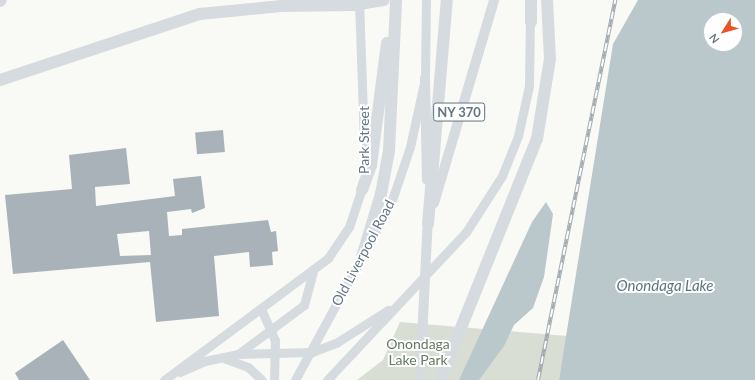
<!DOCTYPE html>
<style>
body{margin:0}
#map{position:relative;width:755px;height:380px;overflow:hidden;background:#f9f9f6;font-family:Lato,sans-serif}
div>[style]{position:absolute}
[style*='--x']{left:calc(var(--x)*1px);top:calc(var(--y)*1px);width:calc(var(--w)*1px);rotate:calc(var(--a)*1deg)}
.green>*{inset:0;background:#d9ded5}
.water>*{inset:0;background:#bac7cb}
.building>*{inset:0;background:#a9b2b9;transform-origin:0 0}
.secondary>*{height:9px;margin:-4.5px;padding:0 4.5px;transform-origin:4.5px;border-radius:4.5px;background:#d6dbdf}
.primary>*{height:10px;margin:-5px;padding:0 5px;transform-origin:5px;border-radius:5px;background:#d6dbdf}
.highway>*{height:12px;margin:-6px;padding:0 6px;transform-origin:6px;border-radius:6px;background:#d6dbdf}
.rail>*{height:4px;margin-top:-2px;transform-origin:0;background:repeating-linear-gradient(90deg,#fff 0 8px,#a3abb1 0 16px);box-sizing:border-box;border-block:1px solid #a3abb1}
span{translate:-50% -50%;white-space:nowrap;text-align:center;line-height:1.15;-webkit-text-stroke:4px #fff;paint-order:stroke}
.shield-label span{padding:1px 3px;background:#fff;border:1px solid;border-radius:3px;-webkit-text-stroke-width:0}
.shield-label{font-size:13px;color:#637583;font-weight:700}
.street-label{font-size:14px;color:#637583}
.park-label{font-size:14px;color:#667a62}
.water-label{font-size:15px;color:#5e747c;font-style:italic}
.north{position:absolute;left:703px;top:12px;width:40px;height:40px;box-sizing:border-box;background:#fff;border:1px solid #c1c8cd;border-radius:50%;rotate:233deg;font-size:11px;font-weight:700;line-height:16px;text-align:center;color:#637583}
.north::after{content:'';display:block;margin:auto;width:14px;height:18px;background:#ea5325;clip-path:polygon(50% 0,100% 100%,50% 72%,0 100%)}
</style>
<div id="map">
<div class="green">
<i style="clip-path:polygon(400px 322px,567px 336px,559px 380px,357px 380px,383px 360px)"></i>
</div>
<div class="water">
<i style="clip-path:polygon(evenodd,638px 0,755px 0,755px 380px,559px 380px,613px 44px,638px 0,711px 20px,735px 20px,735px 44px,711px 44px,711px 20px)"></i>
<i style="clip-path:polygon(546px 202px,553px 214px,544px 277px,533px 308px,514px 325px,504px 346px,479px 380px,459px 380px,532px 222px)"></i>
</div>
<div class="building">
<i style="left:223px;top:130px;width:22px;height:28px;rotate:85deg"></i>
<i style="clip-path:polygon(evenodd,126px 148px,130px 184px,95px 187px,96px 206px,175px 196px,173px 179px,201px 176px,205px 208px,192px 213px,191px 209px,167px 212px,169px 236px,182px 235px,182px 229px,268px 220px,271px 232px,276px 231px,278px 251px,272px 252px,273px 265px,250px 267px,249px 252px,214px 256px,219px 316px,156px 322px,150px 262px,13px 274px,5px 195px,72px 189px,69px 155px,126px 148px,149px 231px,151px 255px,120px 256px,117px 234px,149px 231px)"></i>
<i style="clip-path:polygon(63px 340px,90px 380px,19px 380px,15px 373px)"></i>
</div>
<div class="secondary">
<i style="--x:359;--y:0;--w:170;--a:88"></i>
<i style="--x:261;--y:309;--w:34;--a:66"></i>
<i style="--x:275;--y:340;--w:40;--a:91.4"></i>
<i style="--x:238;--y:354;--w:82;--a:-36.6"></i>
<i style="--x:304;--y:305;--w:35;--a:-75"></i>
<i style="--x:226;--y:359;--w:23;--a:20"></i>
<i style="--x:248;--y:367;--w:19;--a:43"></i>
<i style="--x:180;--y:372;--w:27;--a:-24"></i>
<i style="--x:205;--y:361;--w:34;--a:-12"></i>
<i style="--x:238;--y:354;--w:74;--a:-1.5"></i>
<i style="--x:312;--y:352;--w:26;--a:-21"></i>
<i style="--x:336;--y:343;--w:62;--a:-32.4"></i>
<i style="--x:164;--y:380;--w:204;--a:-36.6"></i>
<i style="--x:328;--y:258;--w:37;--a:-56"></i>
<i style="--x:349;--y:227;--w:44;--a:-71.6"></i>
<i style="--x:295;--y:380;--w:201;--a:-61.5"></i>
<i style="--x:391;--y:203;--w:59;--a:-71.3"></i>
<i style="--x:410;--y:147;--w:71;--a:-77.7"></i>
<i style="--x:425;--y:78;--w:78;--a:-89.3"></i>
<i style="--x:327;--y:380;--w:203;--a:-46.8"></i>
<i style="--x:466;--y:232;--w:67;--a:-57.3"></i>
<i style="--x:502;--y:176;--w:43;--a:-68.2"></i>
<i style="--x:518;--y:136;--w:51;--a:-77.6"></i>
<i style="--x:529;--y:86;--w:70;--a:-89.2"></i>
</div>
<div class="primary">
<i style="--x:425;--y:78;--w:102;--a:88.9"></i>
<i style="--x:434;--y:203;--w:212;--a:-73.5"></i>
<i style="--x:420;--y:380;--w:162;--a:-87.2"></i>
</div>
<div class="highway">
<i style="--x:531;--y:0;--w:22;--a:90"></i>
<i style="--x:0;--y:1;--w:1;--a:-45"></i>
<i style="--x:0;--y:80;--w:211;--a:-18.3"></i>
<i style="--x:200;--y:14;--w:81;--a:-5.6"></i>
<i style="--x:281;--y:6;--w:72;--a:-0.8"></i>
<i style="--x:353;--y:5;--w:31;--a:-9"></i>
<i style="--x:362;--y:190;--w:27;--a:-70"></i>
<i style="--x:371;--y:165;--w:123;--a:-82.5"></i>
<i style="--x:428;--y:224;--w:225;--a:-85.2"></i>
<i style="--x:362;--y:257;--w:66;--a:-73.2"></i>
<i style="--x:381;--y:194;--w:44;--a:-79.5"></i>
<i style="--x:389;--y:151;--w:151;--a:-87.3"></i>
<i style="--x:440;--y:380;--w:260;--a:-68.1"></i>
<i style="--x:537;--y:139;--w:81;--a:-80.8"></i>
<i style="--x:550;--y:59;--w:59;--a:-92.9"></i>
</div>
<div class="rail">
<i style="--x:538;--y:380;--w:388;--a:-78.5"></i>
</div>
<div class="shield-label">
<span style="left:459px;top:112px">NY 370</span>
</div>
<div class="street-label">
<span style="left:364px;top:140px;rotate:-90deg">Park Street</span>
<span style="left:363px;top:253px;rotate:-62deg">Old Liverpool Road</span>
</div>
<div class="park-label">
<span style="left:418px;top:352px">Onondaga<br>Lake Park</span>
</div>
<div class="water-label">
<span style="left:665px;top:286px">Onondaga Lake</span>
</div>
<div class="north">N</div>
</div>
